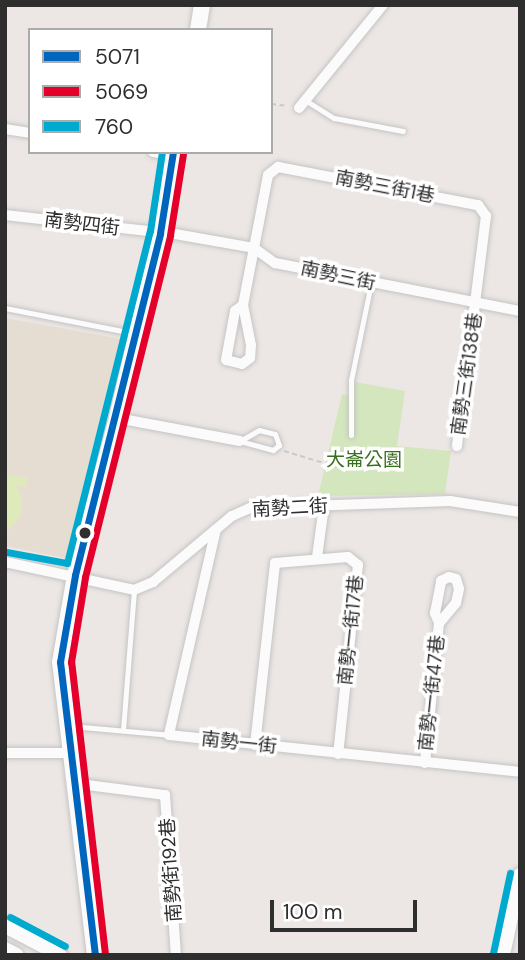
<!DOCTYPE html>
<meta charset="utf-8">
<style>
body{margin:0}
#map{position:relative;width:525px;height:960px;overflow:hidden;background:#ece7e4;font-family:"DM Sans","Noto Sans TC",sans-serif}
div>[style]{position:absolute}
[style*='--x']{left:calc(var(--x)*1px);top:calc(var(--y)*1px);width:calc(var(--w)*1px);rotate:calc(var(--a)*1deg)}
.education>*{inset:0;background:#e6ddd2}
.green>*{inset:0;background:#d4e6bd}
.pitch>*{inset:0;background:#dfeaba}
.path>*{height:2px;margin-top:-1px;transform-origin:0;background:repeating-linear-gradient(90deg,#c9c9c8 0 5px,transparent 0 8.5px)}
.roads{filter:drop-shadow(0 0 2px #c5c4c5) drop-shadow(0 0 2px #c5c4c5)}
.service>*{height:5px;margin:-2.5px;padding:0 2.5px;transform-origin:2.5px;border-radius:2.5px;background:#fcfbfb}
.minor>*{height:10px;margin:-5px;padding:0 5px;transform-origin:5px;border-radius:5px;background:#fcfbfb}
.tertiary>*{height:14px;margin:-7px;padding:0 7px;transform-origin:7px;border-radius:7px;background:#fcfbfb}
.secondary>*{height:16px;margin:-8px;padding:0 8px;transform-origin:8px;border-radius:8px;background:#fcfbfb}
.bus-1>*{height:7px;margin:-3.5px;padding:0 3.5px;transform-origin:3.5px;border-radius:3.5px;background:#0065bd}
.bus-2>*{height:7px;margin:-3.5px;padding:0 3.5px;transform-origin:3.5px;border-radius:3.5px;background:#e4002b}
.bus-3>*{height:7px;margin:-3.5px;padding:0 3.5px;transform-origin:3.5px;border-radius:3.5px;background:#00a9ce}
.dots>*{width:19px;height:19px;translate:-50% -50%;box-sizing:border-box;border:4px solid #fff;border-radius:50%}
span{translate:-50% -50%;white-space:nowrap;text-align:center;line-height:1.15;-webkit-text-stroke:7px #fff;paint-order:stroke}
.street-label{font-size:19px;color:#2e2e2e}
.park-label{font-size:19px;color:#376f1a}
.frame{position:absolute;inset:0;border:7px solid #2e2e2e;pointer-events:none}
.legend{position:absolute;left:28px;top:28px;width:245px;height:126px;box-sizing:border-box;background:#fff;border:2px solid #ababab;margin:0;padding:9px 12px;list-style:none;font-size:21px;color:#2e2e2e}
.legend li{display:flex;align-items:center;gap:14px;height:35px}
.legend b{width:35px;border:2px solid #ababab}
.scale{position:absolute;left:270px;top:900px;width:147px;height:32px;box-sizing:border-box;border:4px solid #2e2e2e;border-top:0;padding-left:9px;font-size:21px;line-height:24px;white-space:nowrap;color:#2e2e2e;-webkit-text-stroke:5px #fff;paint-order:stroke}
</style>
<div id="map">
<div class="education">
<i style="clip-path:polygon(5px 318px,121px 339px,69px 559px,5px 546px)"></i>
</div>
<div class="green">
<i style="clip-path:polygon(355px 382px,405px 391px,397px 446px,451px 451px,445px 494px,318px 496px,342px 394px,351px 396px)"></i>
</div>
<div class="pitch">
<i style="clip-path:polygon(5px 474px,27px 478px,26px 487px,16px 486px,22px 499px,20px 517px,5px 533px)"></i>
</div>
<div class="path">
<i style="--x:271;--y:104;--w:17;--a:7"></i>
<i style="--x:284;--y:451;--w:55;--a:16.8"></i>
</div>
<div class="roads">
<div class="service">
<i style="--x:305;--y:100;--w:34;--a:32"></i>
<i style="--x:334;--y:118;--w:70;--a:10.7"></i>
<i style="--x:5;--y:308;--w:130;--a:11.1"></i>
<i style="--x:259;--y:430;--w:16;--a:14"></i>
<i style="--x:275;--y:434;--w:12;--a:70"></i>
<i style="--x:279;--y:445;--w:8;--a:140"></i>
<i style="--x:273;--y:450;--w:34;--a:-165"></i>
<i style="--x:240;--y:441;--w:22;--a:-30"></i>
<i style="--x:351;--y:435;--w:55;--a:-90"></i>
<i style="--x:351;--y:380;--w:99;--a:-78.3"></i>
<i style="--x:71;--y:726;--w:98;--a:5.2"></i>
<i style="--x:123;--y:730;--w:140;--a:-85.5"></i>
</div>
<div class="minor">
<i style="--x:299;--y:108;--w:133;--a:-50.8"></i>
<i style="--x:5;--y:129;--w:25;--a:9"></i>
<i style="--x:153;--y:152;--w:19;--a:9"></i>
<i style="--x:5;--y:215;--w:171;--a:6.4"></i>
<i style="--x:175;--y:234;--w:80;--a:10"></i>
<i style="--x:254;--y:248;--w:26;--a:36"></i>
<i style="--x:275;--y:263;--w:250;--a:11.1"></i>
<i style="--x:243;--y:305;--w:41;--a:78.7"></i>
<i style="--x:251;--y:345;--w:13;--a:94"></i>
<i style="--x:250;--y:358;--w:10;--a:143"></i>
<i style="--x:242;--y:364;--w:16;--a:-166"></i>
<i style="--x:226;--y:360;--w:50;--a:-79.6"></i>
<i style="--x:235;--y:311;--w:10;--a:-37"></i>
<i style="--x:243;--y:305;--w:132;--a:-79.1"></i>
<i style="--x:268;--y:175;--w:13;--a:-39"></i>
<i style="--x:278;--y:167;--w:204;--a:10.8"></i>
<i style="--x:478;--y:205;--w:14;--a:54"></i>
<i style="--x:486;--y:216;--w:232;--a:97.2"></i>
<i style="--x:117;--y:418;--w:125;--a:10.6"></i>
<i style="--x:216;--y:529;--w:211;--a:102.9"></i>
<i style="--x:169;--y:735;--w:353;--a:6"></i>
<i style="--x:317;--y:557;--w:51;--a:-82.2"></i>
<i style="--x:5;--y:562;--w:132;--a:12.2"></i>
<i style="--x:134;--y:590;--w:21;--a:-23"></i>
<i style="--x:153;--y:582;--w:103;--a:-39.9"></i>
<i style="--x:232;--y:516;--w:20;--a:-24"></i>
<i style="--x:250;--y:508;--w:200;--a:-2"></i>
<i style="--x:450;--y:501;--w:71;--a:8.9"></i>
<i style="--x:255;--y:745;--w:183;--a:-83.7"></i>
<i style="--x:275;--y:563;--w:73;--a:-4.7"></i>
<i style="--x:348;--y:557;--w:13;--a:39"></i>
<i style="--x:358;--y:565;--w:190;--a:96"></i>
<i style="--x:5;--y:753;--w:64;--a:0"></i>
<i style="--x:425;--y:763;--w:141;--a:-84.3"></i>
<i style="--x:439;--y:623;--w:11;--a:-112"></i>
<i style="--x:435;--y:613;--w:33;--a:-79"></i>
<i style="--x:441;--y:581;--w:9;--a:-27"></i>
<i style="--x:449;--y:577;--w:7;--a:16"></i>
<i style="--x:456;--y:579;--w:10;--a:73"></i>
<i style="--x:459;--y:589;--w:14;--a:102"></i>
<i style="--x:456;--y:603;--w:26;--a:130"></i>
<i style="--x:72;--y:783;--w:94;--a:7.4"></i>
<i style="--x:165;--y:795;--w:160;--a:86.1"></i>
</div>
<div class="tertiary">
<i style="--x:5;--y:926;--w:62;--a:27.8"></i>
<i style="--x:5;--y:949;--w:13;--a:27"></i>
<i style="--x:503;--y:955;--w:82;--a:-78"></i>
</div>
<div class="secondary">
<i style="--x:198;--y:30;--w:25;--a:-81"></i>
<i style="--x:95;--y:955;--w:295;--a:-96.8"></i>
<i style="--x:60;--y:662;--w:88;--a:-80.2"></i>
<i style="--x:75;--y:575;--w:163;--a:-75"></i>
<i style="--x:117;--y:418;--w:190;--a:-76.9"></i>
<i style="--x:160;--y:233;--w:82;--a:-80.9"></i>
</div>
</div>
<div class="bus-1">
<i style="--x:95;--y:955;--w:295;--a:-96.8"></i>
<i style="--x:60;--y:662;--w:88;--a:-80.2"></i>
<i style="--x:75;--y:575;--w:352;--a:-76"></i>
<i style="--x:160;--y:233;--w:82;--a:-80.9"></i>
</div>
<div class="bus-2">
<i style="--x:105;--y:954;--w:294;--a:-96.6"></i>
<i style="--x:71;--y:662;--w:86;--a:-80.6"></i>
<i style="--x:85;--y:577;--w:352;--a:-76"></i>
<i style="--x:170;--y:235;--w:82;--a:-80.9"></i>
</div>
<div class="bus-3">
<i style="--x:7;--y:552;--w:61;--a:10.4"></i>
<i style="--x:67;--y:563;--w:342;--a:-76"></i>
<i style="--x:150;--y:231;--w:80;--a:-81.4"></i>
<i style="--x:10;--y:917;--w:62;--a:27.8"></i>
<i style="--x:493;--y:953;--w:82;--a:-78"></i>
</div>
<div class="dots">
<i style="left:85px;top:533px;background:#2e2e2e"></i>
</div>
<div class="street-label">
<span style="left:385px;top:187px;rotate:11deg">南勢三街1巷</span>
<span style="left:82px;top:224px;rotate:7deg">南勢四街</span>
<span style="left:338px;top:276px;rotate:12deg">南勢三街</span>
<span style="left:467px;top:374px;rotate:-82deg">南勢三街138巷</span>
<span style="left:290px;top:508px;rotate:-3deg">南勢二街</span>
<span style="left:351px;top:630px;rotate:-84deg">南勢一街17巷</span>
<span style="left:432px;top:693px;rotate:-84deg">南勢一街47巷</span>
<span style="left:239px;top:743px;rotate:6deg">南勢一街</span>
<span style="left:171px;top:870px;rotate:-94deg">南勢街192巷</span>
</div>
<div class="park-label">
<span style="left:364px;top:460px">大崙公園</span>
</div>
<div class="frame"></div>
<ul class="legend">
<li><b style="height:9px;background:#0065bd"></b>5071</li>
<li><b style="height:9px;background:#e4002b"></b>5069</li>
<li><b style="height:9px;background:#00a9ce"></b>760</li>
</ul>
<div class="scale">100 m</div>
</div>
